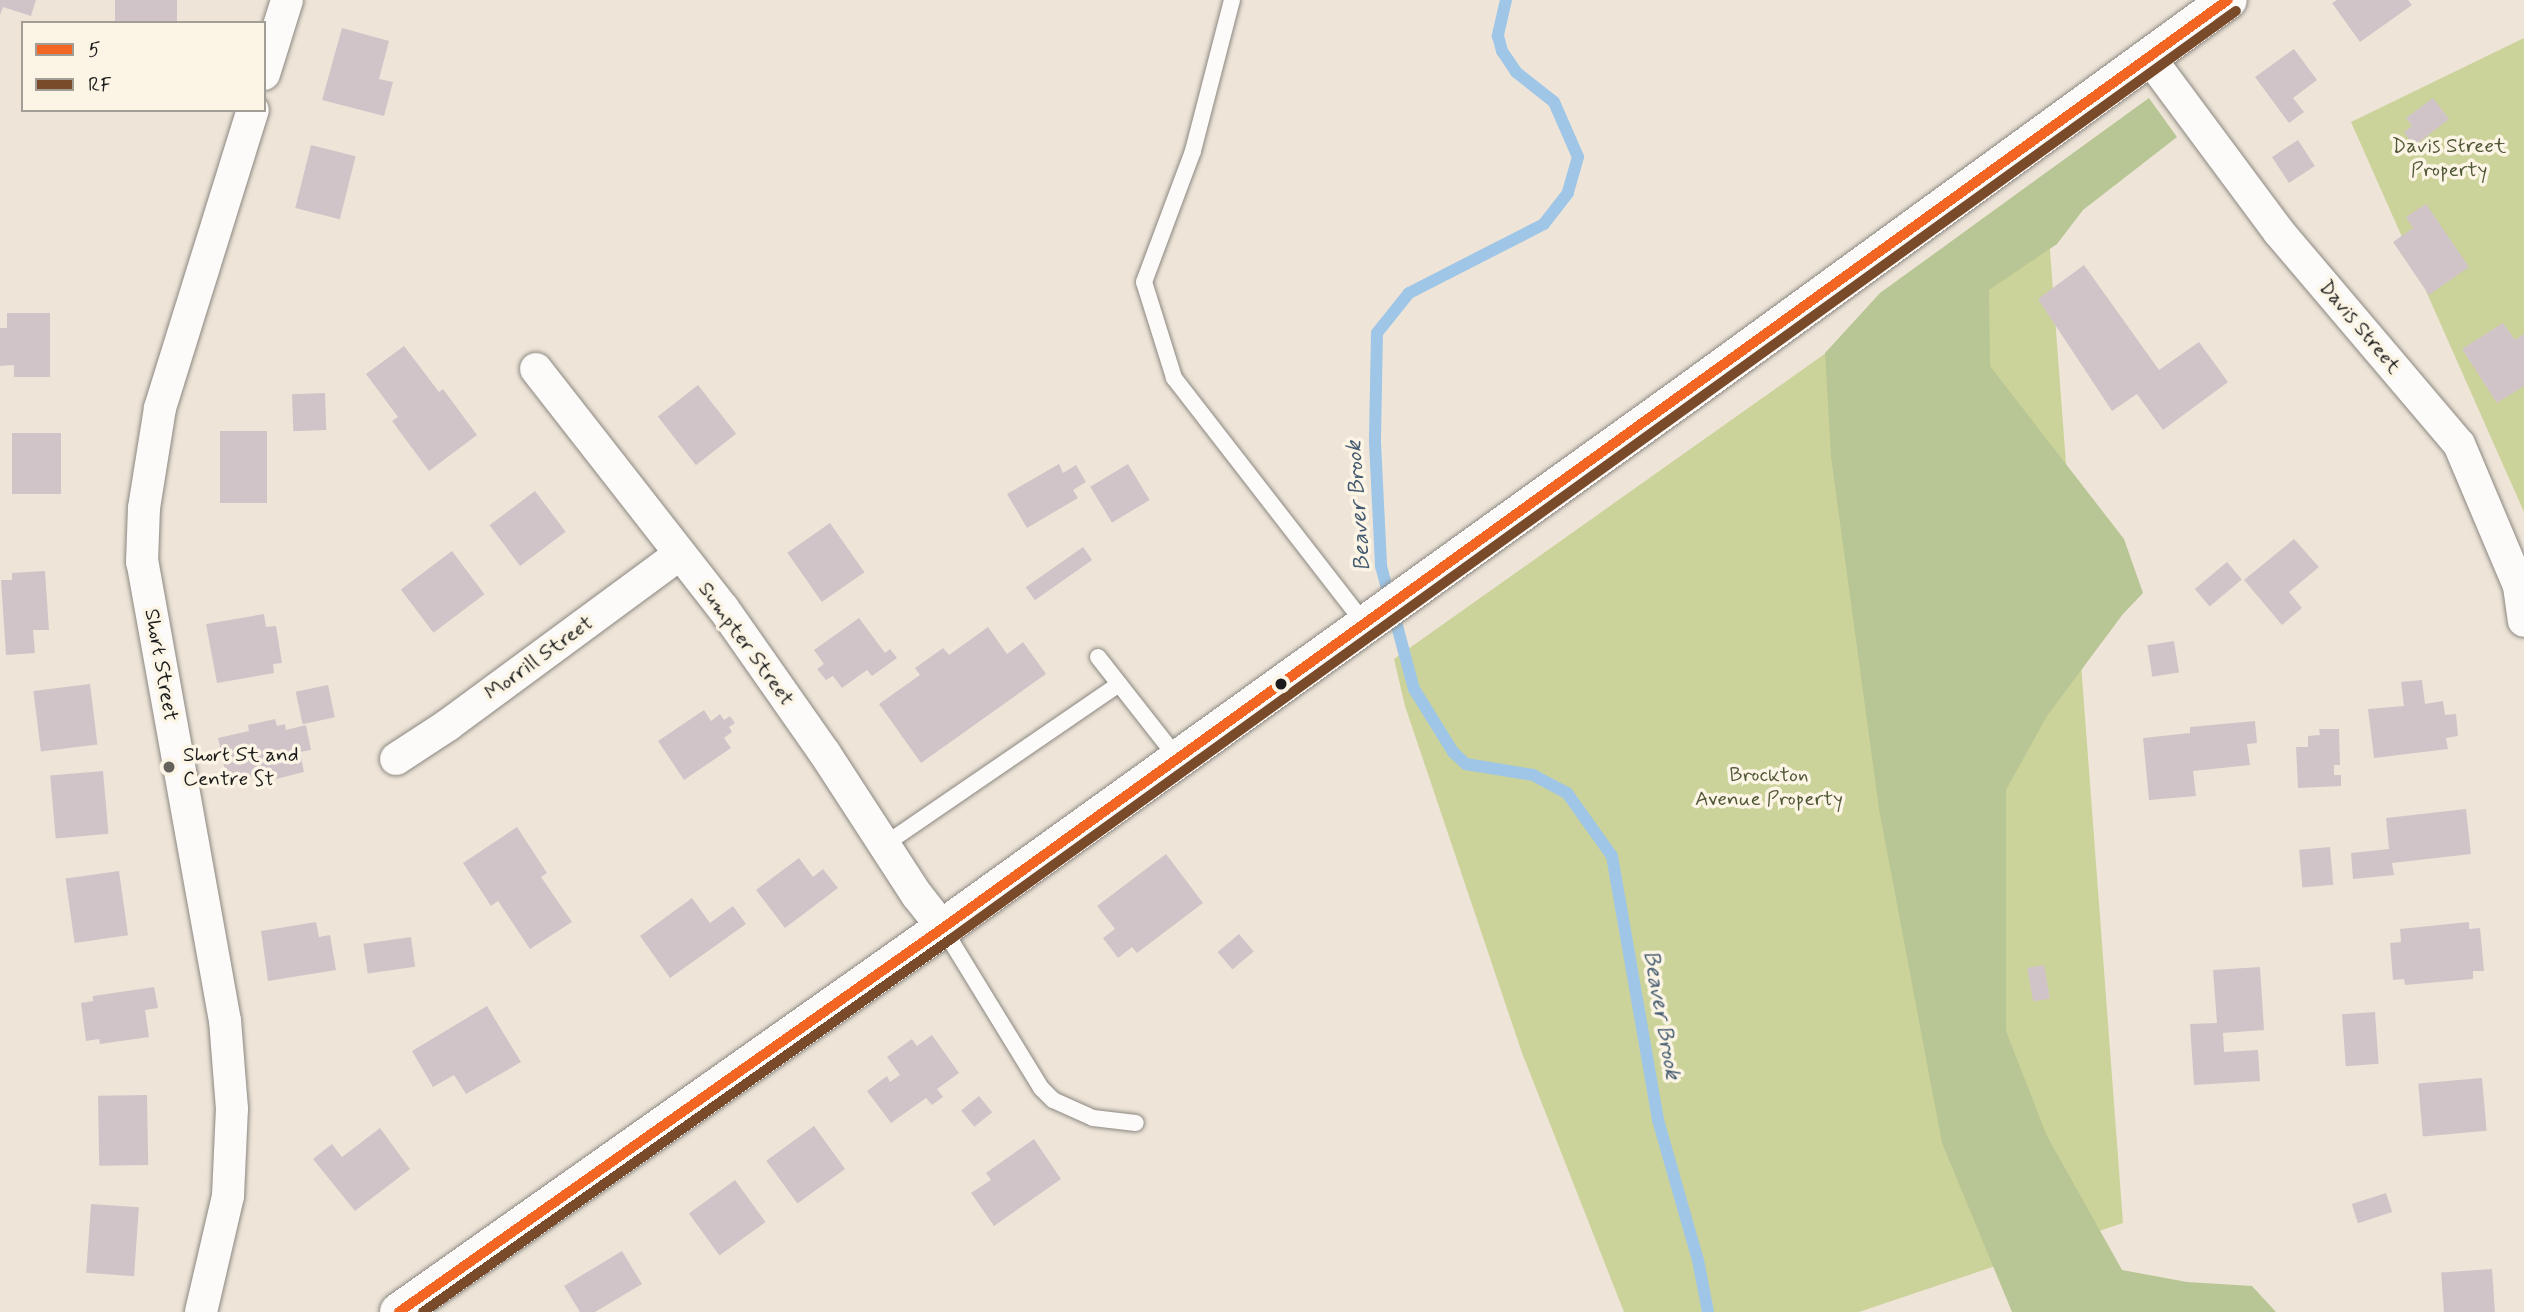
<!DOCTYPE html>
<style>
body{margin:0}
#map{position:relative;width:2524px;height:1312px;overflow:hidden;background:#eee5d8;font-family:Mynerve,sans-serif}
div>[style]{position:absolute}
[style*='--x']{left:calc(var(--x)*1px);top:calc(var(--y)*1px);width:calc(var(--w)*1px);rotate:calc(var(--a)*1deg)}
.green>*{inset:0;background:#ccd39a}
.forest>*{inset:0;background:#b8c594}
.stream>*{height:12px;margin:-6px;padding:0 6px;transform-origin:6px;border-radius:6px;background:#9fc6e7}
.building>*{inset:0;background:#d1c4c9;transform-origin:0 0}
.roads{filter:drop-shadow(0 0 2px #8c8781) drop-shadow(0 0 2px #8c8781)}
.lane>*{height:16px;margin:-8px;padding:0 8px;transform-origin:8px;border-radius:8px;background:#fcfbf9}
.street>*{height:32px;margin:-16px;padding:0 16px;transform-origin:16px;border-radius:16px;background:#fcfbf9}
.secondary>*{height:38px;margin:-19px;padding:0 19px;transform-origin:19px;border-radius:19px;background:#fcfbf9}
.bus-1>*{height:10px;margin:-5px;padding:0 5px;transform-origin:5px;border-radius:5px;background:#f26522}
.bus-2>*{height:10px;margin:-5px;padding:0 5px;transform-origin:5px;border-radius:5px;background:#7a4b2a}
.dots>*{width:19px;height:19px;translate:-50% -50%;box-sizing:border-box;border:4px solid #fcf5e5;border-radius:50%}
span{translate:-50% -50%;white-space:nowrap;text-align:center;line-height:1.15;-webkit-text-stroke:7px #fcf5e5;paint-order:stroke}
.park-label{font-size:21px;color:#505737}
.street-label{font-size:21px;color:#1c1c1c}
.poi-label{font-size:21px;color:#1c1c1c}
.left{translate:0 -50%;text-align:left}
.water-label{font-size:23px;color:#435a70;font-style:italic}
.legend{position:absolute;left:21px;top:21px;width:245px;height:91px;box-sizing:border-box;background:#fcf5e5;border:2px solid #a29e95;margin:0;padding:9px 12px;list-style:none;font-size:21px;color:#1c1c1c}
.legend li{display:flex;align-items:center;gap:14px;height:35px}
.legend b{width:35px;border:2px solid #a29e95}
</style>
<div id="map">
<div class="green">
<i style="clip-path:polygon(2524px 38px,2524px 512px,2351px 122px)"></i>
<i style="clip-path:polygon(2046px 197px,2123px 1223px,1859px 1312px,1624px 1312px,1522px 1053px,1405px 706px,1394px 659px)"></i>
</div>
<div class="forest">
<i style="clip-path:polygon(2149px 98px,2177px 137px,2083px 210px,2057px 244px,1989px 290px,1990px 366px,2124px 539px,2143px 593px,2123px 614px,2047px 716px,2006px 790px,2006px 1031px,2047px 1136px,2122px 1270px,2187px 1282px,2252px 1286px,2276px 1312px,2012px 1312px,1942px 1143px,1879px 809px,1831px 457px,1825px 353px,1880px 293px)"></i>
</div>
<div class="stream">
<i style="--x:1506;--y:0;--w:37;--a:103"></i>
<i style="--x:1498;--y:36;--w:16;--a:75"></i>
<i style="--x:1502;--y:51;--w:25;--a:56"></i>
<i style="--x:1516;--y:72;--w:48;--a:38.3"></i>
<i style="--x:1554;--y:102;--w:60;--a:66.4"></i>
<i style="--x:1578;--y:157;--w:37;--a:106"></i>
<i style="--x:1568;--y:193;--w:39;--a:128"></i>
<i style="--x:1544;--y:224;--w:152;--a:152.9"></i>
<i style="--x:1409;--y:293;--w:51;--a:128.7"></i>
<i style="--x:1377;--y:333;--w:109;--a:91.1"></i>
<i style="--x:1375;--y:442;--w:124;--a:87.2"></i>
<i style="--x:1381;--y:566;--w:127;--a:75"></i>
<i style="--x:1414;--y:689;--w:74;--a:58.2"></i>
<i style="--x:1453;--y:752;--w:18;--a:43"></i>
<i style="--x:1466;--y:764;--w:68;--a:9.3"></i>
<i style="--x:1533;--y:775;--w:38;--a:28"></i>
<i style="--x:1567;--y:793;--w:77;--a:54.5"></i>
<i style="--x:1612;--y:856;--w:268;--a:80.1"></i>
<i style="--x:1658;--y:1120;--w:146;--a:74.1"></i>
<i style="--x:1698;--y:1260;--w:53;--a:79.1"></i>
</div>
<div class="building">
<i style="clip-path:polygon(0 0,36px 0,31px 16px,3px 7px,0 15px)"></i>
<i style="left:115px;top:0;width:62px;height:23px"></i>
<i style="clip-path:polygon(2337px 0,2408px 0,2412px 5px,2360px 42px,2332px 3px)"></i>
<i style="clip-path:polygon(342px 28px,389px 41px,379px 79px,393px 82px,384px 116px,322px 100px)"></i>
<i style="clip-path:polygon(2294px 49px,2317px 80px,2293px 98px,2304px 112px,2289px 123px,2255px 77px)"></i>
<i style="clip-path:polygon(2433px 98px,2449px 119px,2414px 146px,2404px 132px,2412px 126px,2406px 118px)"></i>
<i style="left:2298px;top:140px;width:31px;height:31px;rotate:57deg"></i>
<i style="left:311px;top:145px;width:46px;height:65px;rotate:14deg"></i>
<i style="clip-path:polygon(2426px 204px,2469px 267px,2429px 295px,2393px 242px,2413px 228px,2406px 217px)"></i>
<i style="clip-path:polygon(2084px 265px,2159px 370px,2199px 342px,2228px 382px,2163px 430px,2137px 394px,2112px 411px,2038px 299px)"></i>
<i style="clip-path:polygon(7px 313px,50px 313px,50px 377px,14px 377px,14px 365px,0 366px,0 328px,7px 328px)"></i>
<i style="clip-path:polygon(2503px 323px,2515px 340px,2524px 334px,2524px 386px,2497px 403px,2462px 349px)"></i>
<i style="clip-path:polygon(404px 346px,439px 392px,443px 389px,477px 435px,429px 471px,392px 421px,398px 417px,366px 374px)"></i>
<i style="left:698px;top:385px;width:62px;height:51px;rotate:52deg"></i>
<i style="left:325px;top:393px;width:37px;height:33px;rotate:88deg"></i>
<i style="left:220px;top:431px;width:47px;height:72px"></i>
<i style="left:12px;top:433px;width:49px;height:61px"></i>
<i style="clip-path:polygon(1059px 464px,1063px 473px,1076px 465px,1086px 482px,1073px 490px,1078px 498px,1027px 528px,1007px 494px)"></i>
<i style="left:1128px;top:464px;width:42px;height:44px;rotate:59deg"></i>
<i style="left:535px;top:491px;width:51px;height:57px;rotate:53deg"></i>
<i style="left:830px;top:523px;width:60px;height:52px;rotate:55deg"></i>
<i style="clip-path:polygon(2294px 539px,2319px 567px,2289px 592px,2302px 608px,2282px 625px,2244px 580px)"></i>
<i style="left:1083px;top:547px;width:16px;height:70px;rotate:55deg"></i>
<i style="left:452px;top:551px;width:54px;height:64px;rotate:53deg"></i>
<i style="left:2227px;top:562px;width:23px;height:42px;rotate:50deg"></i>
<i style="clip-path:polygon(45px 571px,49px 630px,33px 630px,35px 653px,6px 655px,1px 580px,12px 580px,12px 573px)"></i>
<i style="clip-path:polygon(264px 614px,266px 627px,276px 626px,282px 663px,273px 664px,274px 673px,217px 683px,206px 624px)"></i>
<i style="clip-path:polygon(859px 618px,885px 653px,890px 649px,897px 658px,872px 676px,867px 670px,842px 688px,833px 676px,826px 680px,817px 669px,824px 664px,814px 650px)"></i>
<i style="clip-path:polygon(988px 627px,1007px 654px,1023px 642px,1046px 674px,921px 763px,879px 704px,920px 675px,915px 668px,943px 648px,949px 655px)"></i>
<i style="left:2174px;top:641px;width:32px;height:27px;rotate:81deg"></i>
<i style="clip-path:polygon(2422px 680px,2425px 704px,2443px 701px,2445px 715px,2456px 714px,2458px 736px,2446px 738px,2448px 749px,2374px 758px,2368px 709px,2404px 706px,2401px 682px)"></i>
<i style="left:90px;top:684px;width:61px;height:57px;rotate:83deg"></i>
<i style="left:328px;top:685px;width:33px;height:33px;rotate:78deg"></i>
<i style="clip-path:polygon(704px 710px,711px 721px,720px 714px,724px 720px,730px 716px,735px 723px,729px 727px,732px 732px,724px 738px,731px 748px,684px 780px,658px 741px)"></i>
<i style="clip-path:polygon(275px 719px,277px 726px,285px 724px,286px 730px,306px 725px,311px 750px,300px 752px,304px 772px,276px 779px,275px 772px,243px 779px,244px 784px,224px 789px,220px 771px,225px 770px,218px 738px,249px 731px,248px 725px)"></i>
<i style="clip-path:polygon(2255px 721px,2257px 743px,2247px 744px,2250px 765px,2193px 771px,2196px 796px,2149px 800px,2143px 738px,2190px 733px,2190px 727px)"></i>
<i style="clip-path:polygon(2319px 729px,2339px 729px,2340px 765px,2334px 765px,2334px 775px,2341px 775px,2341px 786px,2298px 788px,2296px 747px,2308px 747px,2308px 736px,2320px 735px)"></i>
<i style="left:103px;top:771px;width:63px;height:53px;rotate:85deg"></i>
<i style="clip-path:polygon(2466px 809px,2471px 854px,2392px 863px,2394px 875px,2353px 879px,2351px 853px,2389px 849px,2386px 818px)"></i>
<i style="clip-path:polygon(517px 827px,547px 873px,541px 877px,572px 922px,530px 949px,498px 901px,491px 906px,463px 863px)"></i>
<i style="left:2330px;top:847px;width:38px;height:31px;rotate:85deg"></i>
<i style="clip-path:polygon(1166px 854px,1203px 903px,1137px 953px,1132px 947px,1118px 958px,1103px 938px,1115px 929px,1097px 906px)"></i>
<i style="clip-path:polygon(799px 858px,813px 877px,823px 869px,838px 888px,785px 928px,756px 890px)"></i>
<i style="left:119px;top:871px;width:65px;height:54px;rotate:82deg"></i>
<i style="clip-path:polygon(692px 898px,710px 923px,733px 906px,746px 924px,670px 978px,640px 936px)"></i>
<i style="clip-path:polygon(316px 922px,319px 937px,330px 935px,336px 970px,268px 981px,261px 931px)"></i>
<i style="clip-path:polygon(2469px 922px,2469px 929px,2480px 928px,2484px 971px,2473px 971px,2473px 979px,2405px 985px,2404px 979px,2393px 980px,2390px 943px,2401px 942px,2400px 929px)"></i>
<i style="left:1239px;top:934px;width:23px;height:28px;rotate:50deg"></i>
<i style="left:411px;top:937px;width:30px;height:48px;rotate:82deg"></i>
<i style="left:2044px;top:965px;width:34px;height:17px;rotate:80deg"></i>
<i style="clip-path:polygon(2260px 967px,2264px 1030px,2223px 1033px,2224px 1052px,2258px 1050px,2260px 1081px,2194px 1085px,2190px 1024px,2217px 1023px,2213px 970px)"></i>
<i style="clip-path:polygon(154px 987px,158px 1008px,145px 1010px,149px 1037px,100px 1044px,99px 1039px,86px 1041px,81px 1003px,93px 1001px,93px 996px)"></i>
<i style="clip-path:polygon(487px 1006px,521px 1062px,466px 1094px,454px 1075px,433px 1087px,412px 1051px)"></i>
<i style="left:2375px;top:1012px;width:52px;height:33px;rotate:86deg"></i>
<i style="clip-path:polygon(932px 1035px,959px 1073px,937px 1089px,943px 1097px,932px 1105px,926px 1098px,891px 1123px,867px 1091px,887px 1076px,890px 1082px,900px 1075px,887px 1057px,912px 1039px,917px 1046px)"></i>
<i style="left:2482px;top:1078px;width:53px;height:64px;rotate:85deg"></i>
<i style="left:147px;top:1095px;width:70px;height:49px;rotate:89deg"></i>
<i style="left:979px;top:1096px;width:21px;height:23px;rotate:51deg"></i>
<i style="left:814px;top:1126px;width:53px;height:59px;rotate:54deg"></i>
<i style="clip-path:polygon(380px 1128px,410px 1169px,355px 1211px,313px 1159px,332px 1144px,342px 1157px)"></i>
<i style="clip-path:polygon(1034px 1139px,1061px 1179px,994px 1226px,971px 1193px,991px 1180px,986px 1173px)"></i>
<i style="left:735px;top:1180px;width:52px;height:57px;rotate:54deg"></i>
<i style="left:2386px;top:1193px;width:20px;height:36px;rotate:72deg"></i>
<i style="left:91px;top:1204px;width:48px;height:69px;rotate:4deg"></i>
<i style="clip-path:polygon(622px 1251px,642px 1284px,595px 1312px,580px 1312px,564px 1286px)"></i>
<i style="left:2492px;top:1269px;width:43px;height:51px;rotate:86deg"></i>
</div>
<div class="roads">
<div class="lane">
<i style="--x:1232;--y:0;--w:156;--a:104.5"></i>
<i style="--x:1193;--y:151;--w:140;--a:110.5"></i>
<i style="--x:1144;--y:282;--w:101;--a:72.6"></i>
<i style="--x:1174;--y:378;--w:310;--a:52.2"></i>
<i style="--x:1098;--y:657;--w:130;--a:51.9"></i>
<i style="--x:884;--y:845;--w:285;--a:-34.4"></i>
<i style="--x:943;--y:928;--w:188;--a:58.5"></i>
<i style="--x:1041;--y:1088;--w:17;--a:45"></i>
<i style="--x:1053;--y:1100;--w:44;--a:24.2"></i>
<i style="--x:1093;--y:1118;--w:43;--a:6.6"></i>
</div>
<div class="street">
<i style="--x:2149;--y:57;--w:218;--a:53.4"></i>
<i style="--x:2279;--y:232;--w:278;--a:49.7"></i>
<i style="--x:2459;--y:444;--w:154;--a:67.1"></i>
<i style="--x:2519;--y:586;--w:35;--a:82"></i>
<i style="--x:264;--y:74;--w:77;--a:-72.7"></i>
<i style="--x:536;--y:369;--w:303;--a:52"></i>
<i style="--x:723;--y:608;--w:176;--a:55"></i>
<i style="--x:824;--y:752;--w:171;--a:57"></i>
<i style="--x:917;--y:895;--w:42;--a:51.8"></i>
<i style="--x:396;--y:759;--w:62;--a:-33.2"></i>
<i style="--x:448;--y:725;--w:288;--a:-36.4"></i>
<i style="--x:201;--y:1312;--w:119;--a:-76.9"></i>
<i style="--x:228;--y:1196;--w:87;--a:-87.4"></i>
<i style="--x:232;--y:1109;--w:88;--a:-94.5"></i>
<i style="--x:225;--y:1021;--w:466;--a:-100.2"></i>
<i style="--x:142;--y:562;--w:54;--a:-87.9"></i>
<i style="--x:144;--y:508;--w:101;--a:-80.9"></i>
<i style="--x:160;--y:408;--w:312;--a:-72.7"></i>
</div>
<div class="secondary">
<i style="--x:399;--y:1312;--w:666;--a:-35.22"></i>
<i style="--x:943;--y:928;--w:919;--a:-35.7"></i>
<i style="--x:1689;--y:392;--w:666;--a:-36.03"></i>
</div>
</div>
<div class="bus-1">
<i style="--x:399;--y:1312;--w:666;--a:-35.22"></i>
<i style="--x:943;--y:928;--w:1585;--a:-35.84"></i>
</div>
<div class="bus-2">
<i style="--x:423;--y:1312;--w:646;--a:-35.24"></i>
<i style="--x:951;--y:939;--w:1585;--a:-35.84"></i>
</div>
<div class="dots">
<i style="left:1281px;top:684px;background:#1c1c1c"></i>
<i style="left:169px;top:767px;background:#66625e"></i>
</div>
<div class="park-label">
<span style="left:2449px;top:158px">Davis Street<br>Property</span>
<span style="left:1769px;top:787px">Brockton<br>Avenue Property</span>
</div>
<div class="street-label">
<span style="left:2360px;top:327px;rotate:50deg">Davis Street</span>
<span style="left:746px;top:644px;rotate:54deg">Sumpter Street</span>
<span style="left:539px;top:658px;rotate:-36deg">Morrill Street</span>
<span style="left:161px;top:665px;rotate:80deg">Short Street</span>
</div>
<div class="poi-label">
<span class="left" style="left:183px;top:767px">Short St and<br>Centre St</span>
</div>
<div class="water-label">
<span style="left:1359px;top:506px;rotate:-94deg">Beaver Brook</span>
<span style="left:1661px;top:1015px;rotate:80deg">Beaver Brook</span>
</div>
<ul class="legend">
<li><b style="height:9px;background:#f26522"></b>5</li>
<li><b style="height:9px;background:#7a4b2a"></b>RF</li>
</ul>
</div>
